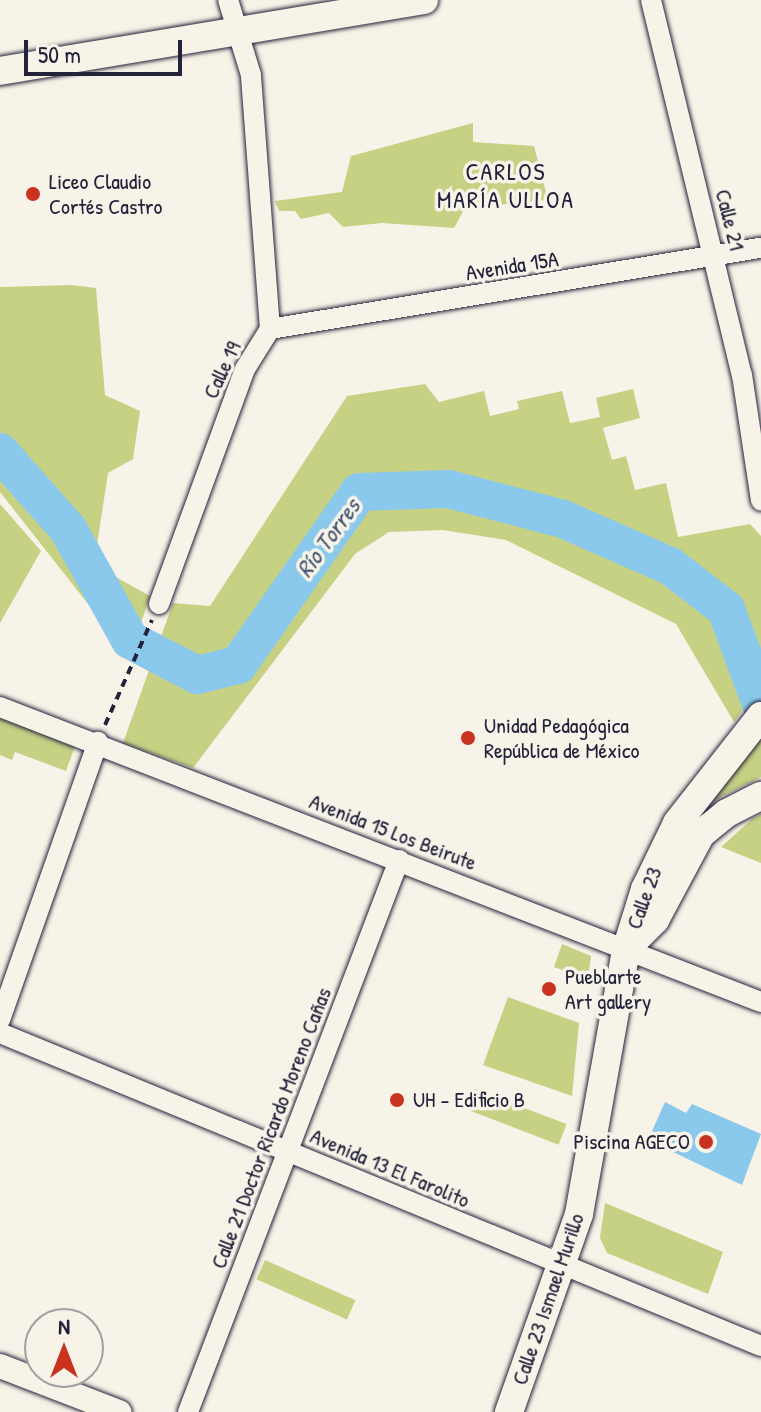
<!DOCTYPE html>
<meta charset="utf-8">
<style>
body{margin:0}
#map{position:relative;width:761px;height:1412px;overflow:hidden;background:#f7f3e8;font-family:"Patrick Hand",sans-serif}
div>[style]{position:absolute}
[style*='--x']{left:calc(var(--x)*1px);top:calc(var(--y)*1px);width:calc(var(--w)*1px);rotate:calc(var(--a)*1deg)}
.green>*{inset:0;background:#c6d184;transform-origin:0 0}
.water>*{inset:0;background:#8ac9eb}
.river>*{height:38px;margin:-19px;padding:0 19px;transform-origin:19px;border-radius:19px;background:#8ac9eb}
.path>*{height:4px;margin-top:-2px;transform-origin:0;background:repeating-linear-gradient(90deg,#22223b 0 8px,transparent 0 14px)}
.roads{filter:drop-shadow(0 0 2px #22223b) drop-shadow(0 0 2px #22223b)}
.minor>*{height:20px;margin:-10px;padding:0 10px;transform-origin:10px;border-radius:10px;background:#f7f3e8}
.tertiary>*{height:24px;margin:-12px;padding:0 12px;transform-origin:12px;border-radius:12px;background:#f7f3e8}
.secondary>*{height:28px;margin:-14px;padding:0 14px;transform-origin:14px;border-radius:14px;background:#f7f3e8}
.dots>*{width:22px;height:22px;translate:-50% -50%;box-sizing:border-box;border:4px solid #f7f3e8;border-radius:50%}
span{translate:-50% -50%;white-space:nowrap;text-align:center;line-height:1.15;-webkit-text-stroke:7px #f7f3e8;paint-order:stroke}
.poi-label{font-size:22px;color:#22223b}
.left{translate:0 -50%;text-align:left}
.right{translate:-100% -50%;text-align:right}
.street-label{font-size:22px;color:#22223b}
.neighbourhood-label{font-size:24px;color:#22223b;letter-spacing:2px}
.water-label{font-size:24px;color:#415470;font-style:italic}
.north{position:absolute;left:24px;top:1308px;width:80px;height:80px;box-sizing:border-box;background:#f7f3e8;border:2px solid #a29fa3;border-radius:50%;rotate:0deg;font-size:22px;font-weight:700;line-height:32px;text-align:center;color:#22223b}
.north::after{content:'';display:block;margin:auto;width:28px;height:36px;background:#c8321e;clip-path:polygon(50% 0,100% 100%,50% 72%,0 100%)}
.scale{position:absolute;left:24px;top:40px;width:158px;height:36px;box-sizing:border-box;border:4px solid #22223b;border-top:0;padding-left:10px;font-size:24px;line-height:28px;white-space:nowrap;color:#22223b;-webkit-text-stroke:6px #f7f3e8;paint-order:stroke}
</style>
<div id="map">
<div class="green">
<i style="clip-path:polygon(473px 123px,473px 142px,534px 146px,548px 200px,465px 208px,454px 228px,382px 223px,343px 227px,329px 213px,301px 219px,295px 211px,279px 211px,275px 201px,342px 192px,351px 156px)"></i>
<i style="clip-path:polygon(71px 285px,96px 288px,105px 395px,140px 411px,133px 459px,108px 473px,94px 565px,150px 596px,133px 647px,114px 637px,0 492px,0 287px)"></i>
<i style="clip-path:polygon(425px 384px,439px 402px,484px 391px,490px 416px,519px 409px,517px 401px,562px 391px,570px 423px,600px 417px,596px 398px,633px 389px,640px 418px,603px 428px,612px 460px,626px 456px,635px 490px,666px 483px,678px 537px,750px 524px,761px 536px,761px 684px,734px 722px,676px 624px,506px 540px,443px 530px,389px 532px,355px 554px,193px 768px,123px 743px,173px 603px,210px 606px,347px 396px)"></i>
<i style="clip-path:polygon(0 504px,41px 551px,0 623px)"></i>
<i style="clip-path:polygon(0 712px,78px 738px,66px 771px,15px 752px,12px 760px,0 755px)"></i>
<i style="clip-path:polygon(761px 739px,761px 777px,708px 803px)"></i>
<i style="clip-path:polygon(761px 814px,761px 863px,721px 847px,752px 819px)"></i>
<i style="clip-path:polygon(562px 944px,591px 956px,588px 979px,554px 967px)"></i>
<i style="clip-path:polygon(508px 997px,579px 1023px,572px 1096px,483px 1065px)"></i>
<i style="left:475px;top:1089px;width:98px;height:22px;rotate:21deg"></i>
<i style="clip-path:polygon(605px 1203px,723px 1252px,708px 1294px,607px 1253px,600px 1238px)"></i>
<i style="left:265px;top:1260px;width:99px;height:21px;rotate:24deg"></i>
</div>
<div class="water">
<i style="clip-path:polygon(665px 1102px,686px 1113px,692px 1104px,761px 1134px,742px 1185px,648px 1140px)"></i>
</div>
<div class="river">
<i style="--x:0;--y:452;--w:103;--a:48.6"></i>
<i style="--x:68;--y:529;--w:127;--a:60.8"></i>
<i style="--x:130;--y:640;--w:76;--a:27.6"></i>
<i style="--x:197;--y:675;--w:42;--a:-13.7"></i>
<i style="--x:238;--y:665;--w:211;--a:-55"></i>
<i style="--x:359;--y:492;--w:89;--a:-1.9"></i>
<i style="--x:448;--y:489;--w:119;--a:14.6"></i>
<i style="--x:563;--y:519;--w:117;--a:23.7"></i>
<i style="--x:670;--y:566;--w:71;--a:37.5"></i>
<i style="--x:726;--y:609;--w:101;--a:69.8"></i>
</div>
<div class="path">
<i style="--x:105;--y:725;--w:115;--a:-65.9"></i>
</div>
<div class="roads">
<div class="minor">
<i style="--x:651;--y:0;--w:386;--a:76.4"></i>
<i style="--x:742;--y:375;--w:127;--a:81.4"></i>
<i style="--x:270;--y:329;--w:498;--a:-9.4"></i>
<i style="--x:159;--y:604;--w:250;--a:-69.9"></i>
<i style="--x:245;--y:369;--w:47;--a:-58"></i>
<i style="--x:270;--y:329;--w:255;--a:-94.3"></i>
<i style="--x:251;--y:75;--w:78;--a:-107"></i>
<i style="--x:0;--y:707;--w:816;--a:21.19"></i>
<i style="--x:0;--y:1020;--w:295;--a:-70.6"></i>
<i style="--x:0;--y:1033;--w:823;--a:22.36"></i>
<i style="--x:188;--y:1412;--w:591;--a:-69.08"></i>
</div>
<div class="tertiary">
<i style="--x:0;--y:1366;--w:128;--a:21.1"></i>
</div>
<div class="secondary">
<i style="--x:0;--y:71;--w:430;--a:-9.5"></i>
<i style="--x:632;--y:943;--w:33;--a:-45"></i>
<i style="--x:655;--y:920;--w:98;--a:-61.9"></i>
<i style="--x:701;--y:834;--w:33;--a:-39"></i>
<i style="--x:727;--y:813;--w:38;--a:-27"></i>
<i style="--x:509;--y:1412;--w:210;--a:-70.5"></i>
<i style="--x:579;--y:1214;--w:268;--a:-79.9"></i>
<i style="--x:626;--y:950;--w:64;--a:-72.7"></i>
<i style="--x:645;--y:889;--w:73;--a:-64.1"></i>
<i style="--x:677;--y:823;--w:136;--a:-51.9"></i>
</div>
</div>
<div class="dots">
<i style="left:33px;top:194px;background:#c8321e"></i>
<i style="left:468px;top:738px;background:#c8321e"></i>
<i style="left:549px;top:989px;background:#c8321e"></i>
<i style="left:397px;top:1100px;background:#c8321e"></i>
<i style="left:706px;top:1142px;background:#c8321e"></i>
</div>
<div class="poi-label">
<span class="left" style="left:49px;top:194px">Liceo Claudio<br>Cortés Castro</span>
<span class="left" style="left:484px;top:738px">Unidad Pedagógica<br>República de México</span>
<span class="left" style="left:565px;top:989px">Pueblarte<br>Art gallery</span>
<span class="left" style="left:413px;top:1100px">UH - Edificio B</span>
<span class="right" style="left:690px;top:1142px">Piscina AGECO</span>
</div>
<div class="street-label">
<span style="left:730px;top:220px;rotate:76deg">Calle 21</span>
<span style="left:512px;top:266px;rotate:-9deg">Avenida 15A</span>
<span style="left:222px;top:370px;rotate:-65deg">Calle 19</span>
<span style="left:393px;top:832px;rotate:21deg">Avenida 15 Los Beirute</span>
<span style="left:644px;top:898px;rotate:-70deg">Calle 23</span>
<span style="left:271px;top:1128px;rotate:-69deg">Calle 21 Doctor Ricardo Moreno Cañas</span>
<span style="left:390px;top:1168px;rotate:23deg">Avenida 13 El Farolito</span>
<span style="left:548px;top:1299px;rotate:-71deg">Calle 23 Ismael Murillo</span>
</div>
<div class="neighbourhood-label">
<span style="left:506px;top:186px">CARLOS<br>MARÍA ULLOA</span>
</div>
<div class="water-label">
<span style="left:328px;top:538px;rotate:-54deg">Río Torres</span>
</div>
<div class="north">N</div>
<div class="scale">50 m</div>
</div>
